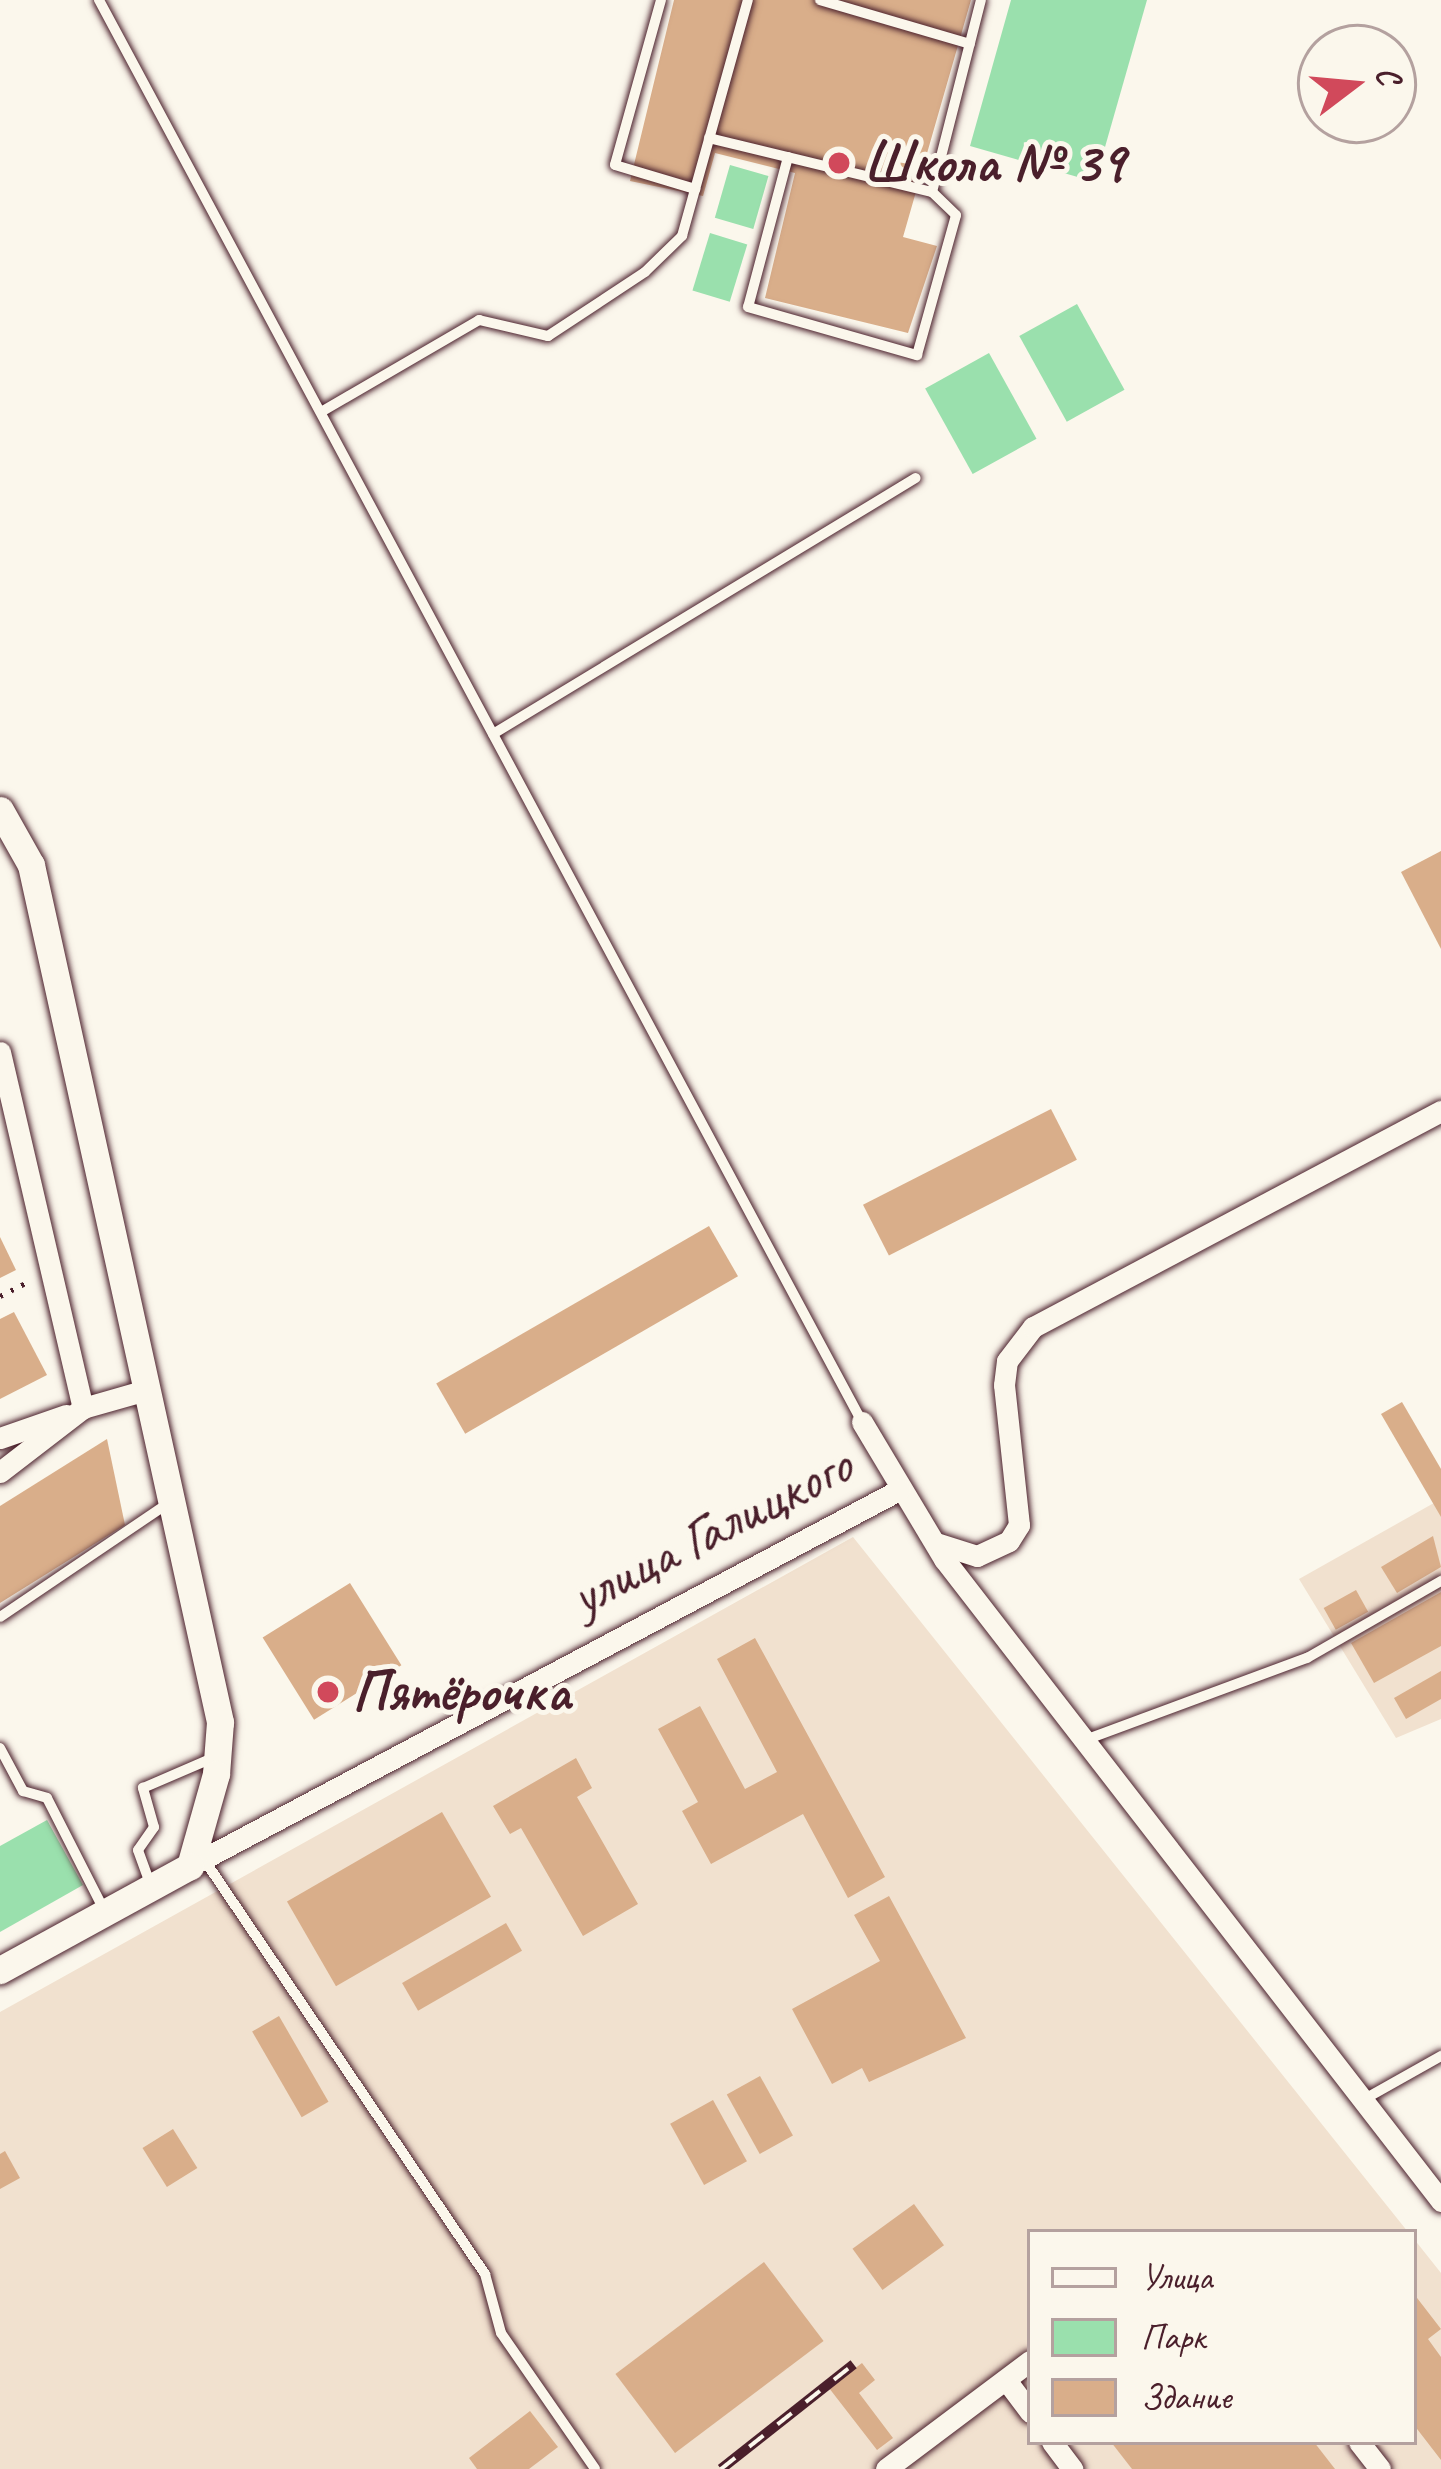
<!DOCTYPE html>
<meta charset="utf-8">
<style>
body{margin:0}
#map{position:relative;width:1441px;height:2469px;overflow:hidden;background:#fbf7ec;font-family:Caveat,sans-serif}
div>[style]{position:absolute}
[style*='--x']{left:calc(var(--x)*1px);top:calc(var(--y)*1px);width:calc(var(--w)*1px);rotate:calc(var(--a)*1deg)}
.built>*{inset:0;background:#f1e1cf}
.green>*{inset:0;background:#9ae0ad;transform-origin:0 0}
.building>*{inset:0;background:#d9ae8a;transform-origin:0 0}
.path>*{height:4.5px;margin-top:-2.25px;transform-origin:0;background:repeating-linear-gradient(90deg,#4a1f2b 0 3px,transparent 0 12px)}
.roads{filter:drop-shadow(0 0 3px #4a1f2b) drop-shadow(0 0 3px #4a1f2b)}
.lane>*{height:10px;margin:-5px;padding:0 5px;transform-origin:5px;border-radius:5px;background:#fbf7ec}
.street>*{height:21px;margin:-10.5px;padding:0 10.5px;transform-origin:10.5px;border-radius:10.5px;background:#fbf7ec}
.secondary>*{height:27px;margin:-13.5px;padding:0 13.5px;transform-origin:13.5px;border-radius:13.5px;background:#fbf7ec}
.rail>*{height:10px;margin-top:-5px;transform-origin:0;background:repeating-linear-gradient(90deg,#fbf7ec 0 18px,#4a1f2b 0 36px);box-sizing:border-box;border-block:3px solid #4a1f2b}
.dots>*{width:33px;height:33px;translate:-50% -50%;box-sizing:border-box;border:6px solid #fbf7ec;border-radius:50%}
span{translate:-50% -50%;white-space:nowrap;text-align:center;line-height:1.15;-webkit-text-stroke:10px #fbf7ec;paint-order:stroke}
.poi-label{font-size:57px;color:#4a1f2b;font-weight:700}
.left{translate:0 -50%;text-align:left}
.street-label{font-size:57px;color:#4a1f2b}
.legend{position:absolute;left:1027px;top:2229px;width:390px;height:216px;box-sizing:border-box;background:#fbf7ec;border:3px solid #b4a19f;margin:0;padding:15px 21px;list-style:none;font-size:36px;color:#4a1f2b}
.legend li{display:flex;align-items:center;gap:24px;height:60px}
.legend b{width:60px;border:3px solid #b4a19f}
.north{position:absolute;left:1297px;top:24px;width:120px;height:120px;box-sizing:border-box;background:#fbf7ec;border:3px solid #b4a19f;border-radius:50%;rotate:74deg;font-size:33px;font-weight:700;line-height:48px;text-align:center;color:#4a1f2b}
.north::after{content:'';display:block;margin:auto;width:42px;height:54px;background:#d1495b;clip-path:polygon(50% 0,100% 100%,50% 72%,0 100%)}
</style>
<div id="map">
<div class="built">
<i style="clip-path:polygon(1441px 1499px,1441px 1719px,1396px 1738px,1299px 1579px)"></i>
<i style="clip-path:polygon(853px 1537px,1408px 2232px,1030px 2232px,1030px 2442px,1414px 2442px,1414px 2239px,1441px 2273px,1441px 2469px,0 2469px,0 2012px)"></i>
</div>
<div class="green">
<i style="clip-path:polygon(1011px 0,1147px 0,1095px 182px,970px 146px)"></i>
<i style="left:730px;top:165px;width:40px;height:55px;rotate:16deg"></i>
<i style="left:710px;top:233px;width:39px;height:60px;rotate:17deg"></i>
<i style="left:1077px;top:304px;width:98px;height:66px;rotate:61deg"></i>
<i style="left:989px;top:353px;width:98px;height:73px;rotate:61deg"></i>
<i style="clip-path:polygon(47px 1820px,83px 1885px,0 1932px,0 1846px)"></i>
</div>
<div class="building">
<i style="clip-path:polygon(674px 0,971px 0,903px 237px,937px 246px,908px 333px,765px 298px,795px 173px,715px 153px,703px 196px,630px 181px)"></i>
<i style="clip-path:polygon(1441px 851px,1441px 949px,1401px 872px)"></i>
<i style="left:1051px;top:1109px;width:57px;height:211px;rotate:63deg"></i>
<i style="left:709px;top:1226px;width:58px;height:315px;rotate:60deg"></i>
<i style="clip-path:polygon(0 1237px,16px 1270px,0 1278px)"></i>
<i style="clip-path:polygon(14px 1312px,47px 1375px,0 1399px,0 1319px)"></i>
<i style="clip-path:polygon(1402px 1402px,1441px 1469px,1441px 1517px,1381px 1414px)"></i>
<i style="clip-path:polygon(107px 1439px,125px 1525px,0 1603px,0 1506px)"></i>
<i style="clip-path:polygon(1433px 1536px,1441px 1567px,1397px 1593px,1381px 1567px)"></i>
<i style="left:350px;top:1583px;width:97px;height:103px;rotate:58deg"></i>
<i style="left:1356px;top:1590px;width:25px;height:37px;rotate:61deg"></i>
<i style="clip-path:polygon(1441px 1592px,1441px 1646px,1374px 1683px,1351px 1643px)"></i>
<i style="clip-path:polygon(755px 1638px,885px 1877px,848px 1898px,803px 1814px,711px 1864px,682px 1811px,698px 1802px,658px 1729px,700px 1706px,745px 1789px,777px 1772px,717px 1659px)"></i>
<i style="clip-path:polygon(1441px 1671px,1441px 1699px,1406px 1719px,1394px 1698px)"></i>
<i style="clip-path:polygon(576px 1758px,592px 1788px,577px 1797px,638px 1904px,583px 1936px,521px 1828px,510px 1834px,493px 1806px)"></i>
<i style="left:442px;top:1812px;width:98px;height:179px;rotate:60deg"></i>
<i style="clip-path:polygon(889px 1896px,966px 2038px,869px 2082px,862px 2068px,832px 2084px,792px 2009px,880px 1961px,854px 1915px)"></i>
<i style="left:506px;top:1923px;width:32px;height:120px;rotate:60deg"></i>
<i style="left:279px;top:2016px;width:99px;height:31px;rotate:60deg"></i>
<i style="left:760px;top:2076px;width:68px;height:38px;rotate:61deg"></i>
<i style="left:713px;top:2100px;width:70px;height:49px;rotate:61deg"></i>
<i style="left:173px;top:2129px;width:46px;height:36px;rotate:58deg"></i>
<i style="clip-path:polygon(5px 2151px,20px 2178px,0 2189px,0 2154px)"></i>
<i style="left:914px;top:2204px;width:51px;height:76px;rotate:54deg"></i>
<i style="left:764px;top:2262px;width:99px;height:186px;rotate:53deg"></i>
<i style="clip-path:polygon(1414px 2294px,1441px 2329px,1428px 2339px,1441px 2357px,1441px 2460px,1414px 2425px)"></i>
<i style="clip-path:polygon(862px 2363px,875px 2380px,859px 2393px,893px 2438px,877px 2450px,829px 2388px)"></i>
<i style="clip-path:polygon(530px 2411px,558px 2447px,529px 2469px,477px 2469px,469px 2458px)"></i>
<i style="clip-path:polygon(1111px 2442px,1314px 2442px,1335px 2469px,1132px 2469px)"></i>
</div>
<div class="path">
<i style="--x:0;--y:1296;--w:34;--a:-27"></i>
</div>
<div class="roads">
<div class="lane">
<i style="--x:99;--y:0;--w:1614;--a:61.78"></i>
<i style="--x:661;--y:0;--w:171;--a:105.6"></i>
<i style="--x:615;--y:165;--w:84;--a:16.7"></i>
<i style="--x:820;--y:0;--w:156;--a:16.3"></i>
<i style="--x:709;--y:138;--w:229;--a:13.6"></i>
<i style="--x:788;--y:157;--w:155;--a:104.9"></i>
<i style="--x:748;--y:307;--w:176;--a:15.9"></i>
<i style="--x:917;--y:355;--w:145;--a:-74.4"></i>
<i style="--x:956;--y:215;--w:33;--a:-136"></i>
<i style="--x:932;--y:192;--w:198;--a:-75.7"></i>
<i style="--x:321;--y:412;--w:183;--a:-30.2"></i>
<i style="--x:479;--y:320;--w:71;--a:13.1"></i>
<i style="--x:548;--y:336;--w:116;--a:-33.4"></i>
<i style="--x:645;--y:272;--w:52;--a:-44.2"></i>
<i style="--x:682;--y:236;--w:245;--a:-74.4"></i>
<i style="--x:493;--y:734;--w:494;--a:-31.2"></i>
<i style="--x:0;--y:1617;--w:205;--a:-34.1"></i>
<i style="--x:1085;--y:1740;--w:237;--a:-20.3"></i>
<i style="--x:1307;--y:1658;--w:155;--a:-29.9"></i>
<i style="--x:0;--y:1748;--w:49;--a:61.9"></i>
<i style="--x:23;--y:1791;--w:25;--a:16"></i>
<i style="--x:47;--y:1798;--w:126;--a:63"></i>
<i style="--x:203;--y:1858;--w:503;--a:55.87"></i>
<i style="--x:485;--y:2274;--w:61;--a:74.8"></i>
<i style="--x:501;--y:2333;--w:165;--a:55.3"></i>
<i style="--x:151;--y:1886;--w:38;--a:-110"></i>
<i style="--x:138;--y:1850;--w:28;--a:-55"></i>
<i style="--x:154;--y:1827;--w:41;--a:-105.8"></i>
<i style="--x:143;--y:1788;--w:78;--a:-23.3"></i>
<i style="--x:1363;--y:2100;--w:90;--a:-29.4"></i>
</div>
<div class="street">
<i style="--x:0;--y:1052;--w:366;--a:76.9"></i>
<i style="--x:83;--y:1408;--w:66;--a:-15.9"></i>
<i style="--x:862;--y:1422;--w:160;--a:59.1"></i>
<i style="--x:944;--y:1559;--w:812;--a:52.25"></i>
<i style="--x:0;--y:1438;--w:70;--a:-19.2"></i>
<i style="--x:0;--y:1472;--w:105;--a:-37.6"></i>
<i style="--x:936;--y:1543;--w:43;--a:17.6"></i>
<i style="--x:977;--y:1556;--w:35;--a:-25"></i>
<i style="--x:1009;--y:1541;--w:19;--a:-58"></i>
<i style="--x:1019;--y:1525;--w:141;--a:-96.1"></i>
<i style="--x:1004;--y:1385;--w:24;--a:-83"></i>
<i style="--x:1007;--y:1361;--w:43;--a:-52.6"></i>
<i style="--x:1033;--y:1327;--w:462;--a:-27.9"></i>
<i style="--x:190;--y:1866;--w:803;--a:-27.94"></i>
<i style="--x:1006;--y:2380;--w:40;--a:53"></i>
<i style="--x:1052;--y:2442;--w:34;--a:53"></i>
<i style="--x:1359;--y:2442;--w:34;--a:52"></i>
<i style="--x:886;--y:2469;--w:180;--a:-36.9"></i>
</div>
<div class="secondary">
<i style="--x:0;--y:810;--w:63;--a:60.6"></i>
<i style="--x:31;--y:865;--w:878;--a:77.56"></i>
<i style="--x:220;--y:1722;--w:52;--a:94.4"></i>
<i style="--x:216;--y:1774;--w:96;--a:105.8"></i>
<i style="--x:190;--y:1866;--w:217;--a:151.3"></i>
</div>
</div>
<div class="rail">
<i style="--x:721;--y:2469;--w:169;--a:-38.3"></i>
</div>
<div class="dots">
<i style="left:839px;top:163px;background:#d1495b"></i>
<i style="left:328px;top:1692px;background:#d1495b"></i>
</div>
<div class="poi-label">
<span class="left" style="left:863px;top:163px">Школа № 39</span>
<span class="left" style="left:352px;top:1692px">Пятёрочка</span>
</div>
<div class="street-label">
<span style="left:711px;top:1531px;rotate:-27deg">улица Галицкого</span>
</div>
<ul class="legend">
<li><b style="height:15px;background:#fbf7ec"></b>Улица</li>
<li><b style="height:33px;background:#9ae0ad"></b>Парк</li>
<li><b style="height:33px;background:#d9ae8a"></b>Здание</li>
</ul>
<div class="north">С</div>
</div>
